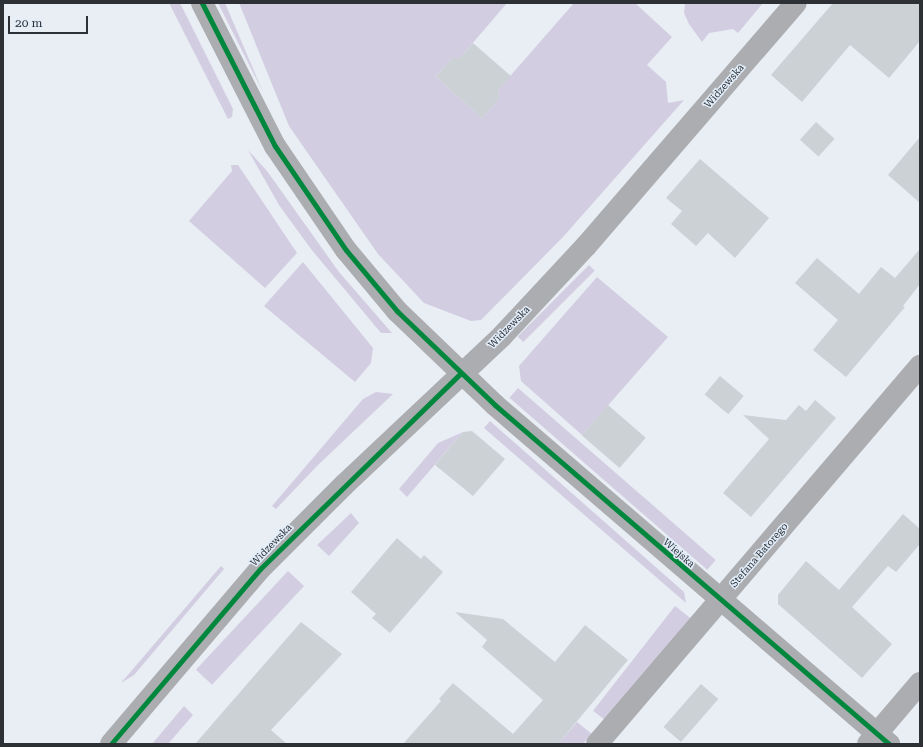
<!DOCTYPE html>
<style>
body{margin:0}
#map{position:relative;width:923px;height:747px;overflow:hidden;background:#e8eef4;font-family:"Roboto Serif",serif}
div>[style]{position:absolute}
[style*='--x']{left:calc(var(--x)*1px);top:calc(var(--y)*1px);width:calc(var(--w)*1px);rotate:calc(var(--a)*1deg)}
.green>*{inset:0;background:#d3cde2;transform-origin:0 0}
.building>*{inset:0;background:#cbd1d5;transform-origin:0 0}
.minor>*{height:22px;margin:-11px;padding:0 11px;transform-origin:11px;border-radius:11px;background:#acadb0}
.cycleway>*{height:5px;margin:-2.5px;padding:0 2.5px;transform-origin:2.5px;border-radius:2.5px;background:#00873e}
span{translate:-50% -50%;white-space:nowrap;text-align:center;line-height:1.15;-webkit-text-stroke:3px #e2edfa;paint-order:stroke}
.street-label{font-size:10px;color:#2d3136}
.frame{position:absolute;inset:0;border:4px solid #2d3136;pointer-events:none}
.scale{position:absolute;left:8px;top:16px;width:80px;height:18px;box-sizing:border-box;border:2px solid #2d3136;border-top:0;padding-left:5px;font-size:12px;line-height:14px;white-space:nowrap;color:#2d3136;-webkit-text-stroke:3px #e2edfa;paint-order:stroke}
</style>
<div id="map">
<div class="green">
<i style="clip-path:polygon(169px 3px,180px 3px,233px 109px,232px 117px,228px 119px)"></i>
<i style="clip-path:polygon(218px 3px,225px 3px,263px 92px)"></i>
<i style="clip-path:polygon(239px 3px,507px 3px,460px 58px,452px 58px,436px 77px,482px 118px,499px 99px,498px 90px,574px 3px,635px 3px,672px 37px,647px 65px,666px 82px,668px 103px,684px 100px,563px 237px,481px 320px,471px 321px,424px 303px,378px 254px,289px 126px)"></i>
<i style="clip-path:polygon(685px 3px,763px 3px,738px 33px,733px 29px,709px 33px,702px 42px,689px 24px,684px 13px)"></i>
<i style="clip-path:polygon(248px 150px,267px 171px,339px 272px,392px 333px,381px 333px,311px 249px,279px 205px)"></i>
<i style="clip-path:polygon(231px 165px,238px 165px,297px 253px,265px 288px,189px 221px,232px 171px)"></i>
<i style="clip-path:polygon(303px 262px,373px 348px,371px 363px,355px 382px,264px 306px)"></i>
<i style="left:589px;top:265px;width:8px;height:101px;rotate:45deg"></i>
<i style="clip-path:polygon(597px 277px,668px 337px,582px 435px,521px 381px,519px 366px)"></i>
<i style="left:518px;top:388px;width:262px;height:13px;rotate:41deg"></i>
<i style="clip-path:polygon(376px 392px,393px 394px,318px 465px,276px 509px,272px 506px,363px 399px)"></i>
<i style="clip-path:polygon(490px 421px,684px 592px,686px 603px,484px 428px)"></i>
<i style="clip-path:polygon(463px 432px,407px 497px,399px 489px,438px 443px)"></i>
<i style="clip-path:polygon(351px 513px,359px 523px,329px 556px,317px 545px)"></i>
<i style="clip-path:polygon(221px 566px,224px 569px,134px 675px,121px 683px)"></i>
<i style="left:288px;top:571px;width:22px;height:135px;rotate:43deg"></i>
<i style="left:675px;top:606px;width:23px;height:133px;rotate:38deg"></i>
<i style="clip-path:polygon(184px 706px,193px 715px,168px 744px,152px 744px)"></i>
<i style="clip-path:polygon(577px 722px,592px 734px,583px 744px,558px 744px)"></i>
</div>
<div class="building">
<i style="clip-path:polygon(833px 3px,920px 3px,920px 41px,889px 78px,850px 45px,802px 102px,771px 75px)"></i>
<i style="clip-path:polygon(473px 43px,511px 76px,498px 90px,499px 99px,482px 118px,436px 77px,452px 58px,460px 58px)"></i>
<i style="left:816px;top:122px;width:25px;height:24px;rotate:42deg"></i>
<i style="clip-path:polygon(920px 137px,920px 203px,888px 175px)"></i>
<i style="clip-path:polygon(700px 159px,769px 218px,735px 258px,708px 233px,696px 246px,671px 224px,682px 211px,666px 198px)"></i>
<i style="clip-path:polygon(920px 249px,920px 284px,903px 306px,905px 307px,846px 377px,813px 350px,838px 320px,795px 283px,817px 258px,859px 294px,881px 267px,895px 278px)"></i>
<i style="left:720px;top:376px;width:31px;height:24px;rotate:40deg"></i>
<i style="clip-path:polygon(815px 400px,836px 418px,751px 517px,723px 493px,769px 439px,743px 415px,786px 420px,799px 405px,806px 411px)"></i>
<i style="left:608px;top:405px;width:50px;height:40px;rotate:41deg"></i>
<i style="clip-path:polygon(472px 431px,505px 459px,473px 496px,435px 465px,463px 432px)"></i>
<i style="clip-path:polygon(903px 514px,920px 529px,920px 544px,896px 572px,888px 566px,852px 607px,892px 644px,862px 678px,778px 604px,778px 595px,806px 561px,839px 590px)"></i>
<i style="clip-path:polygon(397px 538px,421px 559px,424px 555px,443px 572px,390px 633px,372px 618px,376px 614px,351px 592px)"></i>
<i style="clip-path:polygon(455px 612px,503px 619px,555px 662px,585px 625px,628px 660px,558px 744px,403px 744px,441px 701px,439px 699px,453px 683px,513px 734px,543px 700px,482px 647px,487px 640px)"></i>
<i style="clip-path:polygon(301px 622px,342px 654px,271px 730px,287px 744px,195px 744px)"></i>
<i style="left:701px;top:684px;width:23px;height:57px;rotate:41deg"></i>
</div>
<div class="minor">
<i style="--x:202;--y:3;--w:161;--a:63"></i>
<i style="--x:275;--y:146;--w:126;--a:55.7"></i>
<i style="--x:346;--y:250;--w:80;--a:50.1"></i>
<i style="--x:397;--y:311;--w:136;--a:43.8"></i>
<i style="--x:495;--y:405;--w:520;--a:40.71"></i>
<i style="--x:111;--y:744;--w:230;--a:-49.6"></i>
<i style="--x:260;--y:569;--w:119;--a:-45"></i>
<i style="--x:344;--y:485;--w:217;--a:-43.3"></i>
<i style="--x:502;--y:336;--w:123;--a:-47"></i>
<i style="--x:586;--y:246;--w:321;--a:-49.2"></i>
<i style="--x:597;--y:744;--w:497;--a:-49.5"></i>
<i style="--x:868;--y:744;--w:80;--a:-49.6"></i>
</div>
<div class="cycleway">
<i style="--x:202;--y:3;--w:161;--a:63"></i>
<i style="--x:275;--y:146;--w:126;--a:55.7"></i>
<i style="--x:346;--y:250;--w:80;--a:50.1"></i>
<i style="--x:397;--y:311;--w:136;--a:43.8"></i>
<i style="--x:495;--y:405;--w:520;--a:40.71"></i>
<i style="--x:111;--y:744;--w:230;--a:-49.6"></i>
<i style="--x:260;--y:569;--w:279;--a:-44.3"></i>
</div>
<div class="street-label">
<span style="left:724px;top:86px;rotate:-49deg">Widzewska</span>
<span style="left:509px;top:327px;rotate:-46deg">Widzewska</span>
<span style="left:271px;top:545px;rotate:-46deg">Widzewska</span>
<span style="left:679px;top:553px;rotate:41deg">Wiejska</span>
<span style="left:759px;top:555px;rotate:-49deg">Stefana Batorego</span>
</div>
<div class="frame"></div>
<div class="scale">20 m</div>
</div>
